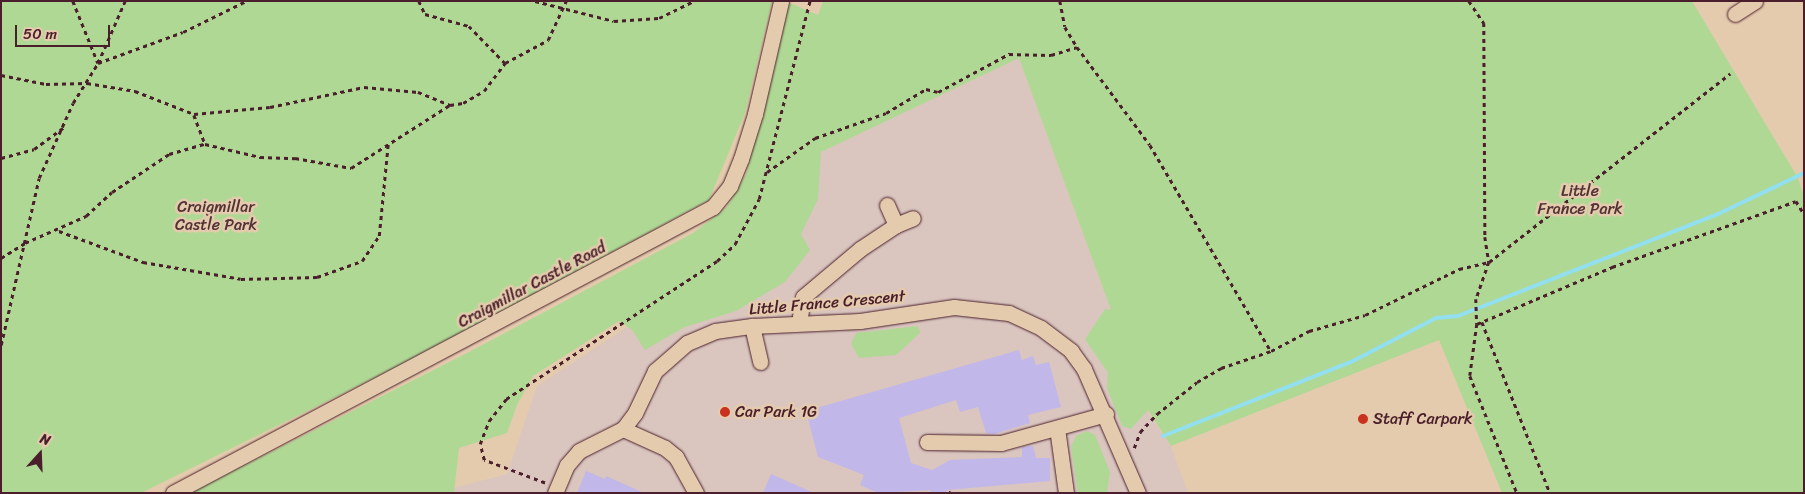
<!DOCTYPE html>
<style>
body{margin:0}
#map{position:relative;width:1805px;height:494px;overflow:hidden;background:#e5cbad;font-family:Sriracha,sans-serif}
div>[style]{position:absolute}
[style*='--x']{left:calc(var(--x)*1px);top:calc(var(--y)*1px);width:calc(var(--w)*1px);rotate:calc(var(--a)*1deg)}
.built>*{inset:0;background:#dac5bf}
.green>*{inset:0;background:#b0d895}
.stream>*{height:4px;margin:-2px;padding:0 2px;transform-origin:2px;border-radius:2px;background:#91dfef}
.building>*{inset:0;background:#c2b7e9}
.path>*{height:2.5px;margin-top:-1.25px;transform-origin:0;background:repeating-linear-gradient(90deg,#4a1f2b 0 4px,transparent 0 8px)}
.roads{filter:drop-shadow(0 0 1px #4a1f2b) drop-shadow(0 0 1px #4a1f2b)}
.minor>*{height:15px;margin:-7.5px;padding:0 7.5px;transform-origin:7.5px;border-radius:7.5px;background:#e5cbad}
.dots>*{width:14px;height:14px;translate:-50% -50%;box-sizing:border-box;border:2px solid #e5cbad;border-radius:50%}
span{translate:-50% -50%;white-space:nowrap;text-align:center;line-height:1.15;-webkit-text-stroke:5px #e5cbad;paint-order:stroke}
.park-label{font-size:16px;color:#543236}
.street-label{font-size:16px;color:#4a1f2b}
.poi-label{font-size:16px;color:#4a1f2b}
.left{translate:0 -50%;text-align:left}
.frame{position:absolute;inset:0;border:2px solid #4a1f2b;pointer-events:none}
.north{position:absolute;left:15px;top:429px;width:50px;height:50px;-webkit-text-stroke:4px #e5cbad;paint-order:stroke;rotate:20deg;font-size:14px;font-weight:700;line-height:20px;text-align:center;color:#4a1f2b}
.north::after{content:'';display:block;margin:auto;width:18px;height:22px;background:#4a1f2b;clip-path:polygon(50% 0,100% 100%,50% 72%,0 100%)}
.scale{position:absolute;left:15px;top:25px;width:95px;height:22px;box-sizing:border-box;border:2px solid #4a1f2b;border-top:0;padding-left:6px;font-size:15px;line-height:18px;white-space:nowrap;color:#4a1f2b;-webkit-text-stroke:4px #e5cbad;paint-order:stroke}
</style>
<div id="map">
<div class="built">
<i style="clip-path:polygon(1019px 58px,1149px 414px,1171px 446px,1188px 493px,435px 493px,507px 474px,537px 386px,720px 266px,789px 167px)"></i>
</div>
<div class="green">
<i style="clip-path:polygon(1px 1px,772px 1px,745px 113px,709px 200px,404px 363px,141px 493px,1px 493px)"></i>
<i style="clip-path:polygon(823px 1px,1692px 1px,1798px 178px,1804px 197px,1804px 493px,1502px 493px,1439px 340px,1171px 446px,1148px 410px,1131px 429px,1122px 426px,1107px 388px,1108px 373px,1085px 339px,1105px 309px,1111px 310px,1019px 58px,821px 152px,818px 199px,801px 234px,810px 250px,785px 282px,736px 311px,685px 327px,645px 350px,632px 330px,619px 321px,533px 376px,517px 405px,507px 433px,459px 448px,454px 493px,190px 493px,467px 353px,693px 233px,727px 207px,746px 174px,788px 2px,818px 15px)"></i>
<i style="clip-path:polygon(918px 326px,920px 333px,896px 355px,859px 358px,851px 344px,856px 333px)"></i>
<i style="clip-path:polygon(1087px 431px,1095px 435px,1110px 472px,1107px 493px,1078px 493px,1071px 447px,1076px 436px)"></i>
</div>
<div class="stream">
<i style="--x:1163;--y:436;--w:204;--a:-21.5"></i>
<i style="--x:1353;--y:361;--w:93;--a:-27.4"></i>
<i style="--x:1436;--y:318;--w:22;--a:-5"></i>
<i style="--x:1458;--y:316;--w:279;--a:-21.4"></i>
<i style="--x:1718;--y:214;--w:95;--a:-25.5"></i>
</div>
<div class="building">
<i style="clip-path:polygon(1019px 350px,1022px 360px,1033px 356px,1036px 365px,1049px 362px,1061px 407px,1028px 415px,1030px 423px,994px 434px,986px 433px,978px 407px,960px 412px,956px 400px,899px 418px,911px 463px,932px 470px,950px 460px,1022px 457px,1022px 447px,1033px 446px,1036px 458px,1050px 458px,1050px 481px,947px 490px,945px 493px,930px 493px,931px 490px,878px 493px,860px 485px,864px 475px,818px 457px,806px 411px)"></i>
<i style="clip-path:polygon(586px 471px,605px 479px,606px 476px,644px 493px,577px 493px)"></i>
<i style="clip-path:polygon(771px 474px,814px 493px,763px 493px)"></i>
</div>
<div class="path">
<i style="--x:73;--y:1;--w:67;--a:68"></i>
<i style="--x:98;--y:63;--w:90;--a:-20"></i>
<i style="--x:183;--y:32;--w:70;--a:-26.2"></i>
<i style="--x:419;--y:1;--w:14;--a:65"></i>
<i style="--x:425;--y:14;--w:46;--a:15.3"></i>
<i style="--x:469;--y:26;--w:52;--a:45.8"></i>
<i style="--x:535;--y:1;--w:81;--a:14.2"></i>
<i style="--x:614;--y:21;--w:45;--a:-3.8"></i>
<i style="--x:659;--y:18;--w:39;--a:-26"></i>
<i style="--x:1060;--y:1;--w:26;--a:79"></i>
<i style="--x:1065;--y:27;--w:23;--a:59"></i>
<i style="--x:1077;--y:47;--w:122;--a:53.3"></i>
<i style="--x:1150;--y:145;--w:239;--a:59.6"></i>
<i style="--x:1469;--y:1;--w:27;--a:56"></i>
<i style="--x:1484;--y:23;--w:214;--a:89.7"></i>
<i style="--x:1485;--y:237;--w:25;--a:81"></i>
<i style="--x:1489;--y:262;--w:39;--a:109"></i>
<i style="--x:1476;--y:299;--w:25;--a:88"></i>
<i style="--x:1477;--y:324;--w:52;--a:97.7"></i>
<i style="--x:1470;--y:376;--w:126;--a:68.1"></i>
<i style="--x:1;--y:75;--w:46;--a:11.3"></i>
<i style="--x:46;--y:84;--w:41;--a:-1.4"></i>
<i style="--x:87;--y:83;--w:49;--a:9.5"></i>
<i style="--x:135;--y:91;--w:63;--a:21.3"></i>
<i style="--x:194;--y:114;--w:76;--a:-5.3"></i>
<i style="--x:270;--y:107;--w:96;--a:-12"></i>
<i style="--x:364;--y:87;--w:54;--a:5.3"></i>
<i style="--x:418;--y:92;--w:35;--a:22"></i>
<i style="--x:194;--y:115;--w:31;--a:69"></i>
<i style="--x:1;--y:158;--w:34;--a:-15"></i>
<i style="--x:34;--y:149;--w:36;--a:-36"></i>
<i style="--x:767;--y:172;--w:59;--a:-35.3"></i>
<i style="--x:815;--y:138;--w:75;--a:-19.4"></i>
<i style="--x:886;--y:113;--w:47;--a:-31"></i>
<i style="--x:926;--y:89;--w:12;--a:14"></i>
<i style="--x:938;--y:92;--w:81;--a:-28.2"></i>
<i style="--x:1009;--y:54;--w:42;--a:1.4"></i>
<i style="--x:1051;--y:55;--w:27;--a:-17"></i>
<i style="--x:59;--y:231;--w:90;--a:20.3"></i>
<i style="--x:143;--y:262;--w:99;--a:9.8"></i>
<i style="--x:241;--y:279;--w:76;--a:-1.5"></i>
<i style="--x:317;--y:277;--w:48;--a:-19.6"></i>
<i style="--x:362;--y:261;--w:30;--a:-56"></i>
<i style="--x:379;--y:236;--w:92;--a:-84.4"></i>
<i style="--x:1;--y:258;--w:28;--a:-32"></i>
<i style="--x:25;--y:243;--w:67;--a:-23.9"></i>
<i style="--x:86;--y:216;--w:35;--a:-43"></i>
<i style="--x:112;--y:192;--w:69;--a:-33.7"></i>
<i style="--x:169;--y:154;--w:37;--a:-16"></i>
<i style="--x:205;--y:144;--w:57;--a:13.3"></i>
<i style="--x:260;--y:157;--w:35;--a:2"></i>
<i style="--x:295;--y:158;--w:57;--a:10.1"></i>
<i style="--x:351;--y:168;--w:117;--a:-32.5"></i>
<i style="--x:450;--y:105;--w:13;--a:-9"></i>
<i style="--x:463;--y:103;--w:24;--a:-30"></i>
<i style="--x:484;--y:91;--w:35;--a:-53"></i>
<i style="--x:505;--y:63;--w:49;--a:-28.1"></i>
<i style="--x:548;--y:40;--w:43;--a:-65.2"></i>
<i style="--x:1482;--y:322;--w:184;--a:68.3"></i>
<i style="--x:1477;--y:324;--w:147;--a:-22.9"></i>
<i style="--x:1612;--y:267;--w:195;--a:-19.7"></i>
<i style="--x:1796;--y:201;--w:15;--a:58"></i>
<i style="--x:1;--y:345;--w:171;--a:-77.2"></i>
<i style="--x:39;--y:178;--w:82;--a:-65.6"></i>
<i style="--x:73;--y:103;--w:47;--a:-58"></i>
<i style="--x:98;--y:63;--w:68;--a:-66.5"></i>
<i style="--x:1134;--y:448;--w:17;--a:-69"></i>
<i style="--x:1140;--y:432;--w:25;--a:-47"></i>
<i style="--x:1157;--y:414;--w:51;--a:-38.7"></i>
<i style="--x:1197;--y:382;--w:28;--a:-30"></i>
<i style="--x:1221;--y:368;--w:53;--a:-18.8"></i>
<i style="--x:1271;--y:351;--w:43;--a:-27.8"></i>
<i style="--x:1309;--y:331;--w:58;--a:-15.9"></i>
<i style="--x:1365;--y:315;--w:105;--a:-26.1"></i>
<i style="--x:1459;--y:269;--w:31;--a:-13"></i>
<i style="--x:1489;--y:262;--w:306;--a:-38"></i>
<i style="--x:545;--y:483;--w:65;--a:-159.3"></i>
<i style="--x:484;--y:460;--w:16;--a:-104"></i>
<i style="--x:480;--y:444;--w:25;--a:-69"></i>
<i style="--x:489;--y:421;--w:28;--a:-52"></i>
<i style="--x:506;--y:399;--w:252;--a:-33.2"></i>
<i style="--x:717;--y:261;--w:25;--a:-43"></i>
<i style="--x:735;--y:244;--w:51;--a:-61.9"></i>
<i style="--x:759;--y:199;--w:204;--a:-75.6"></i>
<i style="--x:949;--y:491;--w:2;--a:63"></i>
</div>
<div class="roads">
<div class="minor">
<i style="--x:1735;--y:14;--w:24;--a:-33"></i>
<i style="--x:887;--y:205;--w:22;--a:66"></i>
<i style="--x:799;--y:323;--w:26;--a:-81"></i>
<i style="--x:803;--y:297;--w:75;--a:-40.1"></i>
<i style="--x:860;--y:249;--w:43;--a:-33.7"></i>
<i style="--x:896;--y:225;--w:18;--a:-22"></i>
<i style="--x:752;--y:326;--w:37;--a:77"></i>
<i style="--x:1057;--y:428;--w:66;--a:82.1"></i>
<i style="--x:623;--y:429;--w:46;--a:24.3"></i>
<i style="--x:665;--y:448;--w:14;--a:39"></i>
<i style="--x:676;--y:457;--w:41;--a:60.9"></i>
<i style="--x:927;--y:442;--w:74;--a:0.8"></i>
<i style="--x:1001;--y:443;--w:109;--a:-15.4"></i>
<i style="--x:173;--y:493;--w:611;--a:-27.91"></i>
<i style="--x:713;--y:207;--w:27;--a:-51"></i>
<i style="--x:730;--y:186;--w:29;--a:-68"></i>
<i style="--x:741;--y:159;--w:47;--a:-72.7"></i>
<i style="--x:755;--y:114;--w:116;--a:-77"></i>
<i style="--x:555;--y:493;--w:30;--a:-67"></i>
<i style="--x:567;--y:465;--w:18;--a:-49"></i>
<i style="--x:579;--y:451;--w:49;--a:-26.6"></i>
<i style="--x:623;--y:429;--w:20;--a:-53"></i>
<i style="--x:635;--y:413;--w:47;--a:-64.5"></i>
<i style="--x:655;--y:371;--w:43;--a:-41.2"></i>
<i style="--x:687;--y:343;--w:30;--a:-23"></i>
<i style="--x:715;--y:331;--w:37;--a:-8"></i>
<i style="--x:752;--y:326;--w:108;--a:-2.7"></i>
<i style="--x:860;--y:321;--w:95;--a:-8.5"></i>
<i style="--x:954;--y:307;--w:55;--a:6.2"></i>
<i style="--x:1009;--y:313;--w:35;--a:25"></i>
<i style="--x:1041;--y:328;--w:38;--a:37"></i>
<i style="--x:1071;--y:351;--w:22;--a:54"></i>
<i style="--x:1084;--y:369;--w:135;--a:66.5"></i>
</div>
</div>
<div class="dots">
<i style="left:725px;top:412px;background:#c8321e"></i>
<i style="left:1363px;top:419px;background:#c8321e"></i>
</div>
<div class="park-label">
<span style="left:1580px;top:200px">Little<br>France Park</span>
<span style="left:216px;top:216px">Craigmillar<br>Castle Park</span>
</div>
<div class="street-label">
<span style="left:532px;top:285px;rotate:-28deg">Craigmillar Castle Road</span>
<span style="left:827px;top:303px;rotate:-5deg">Little France Crescent</span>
</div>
<div class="poi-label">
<span class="left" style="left:735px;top:412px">Car Park 1G</span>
<span class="left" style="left:1373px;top:419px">Staff Carpark</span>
</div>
<div class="frame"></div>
<div class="north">N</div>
<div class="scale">50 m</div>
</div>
